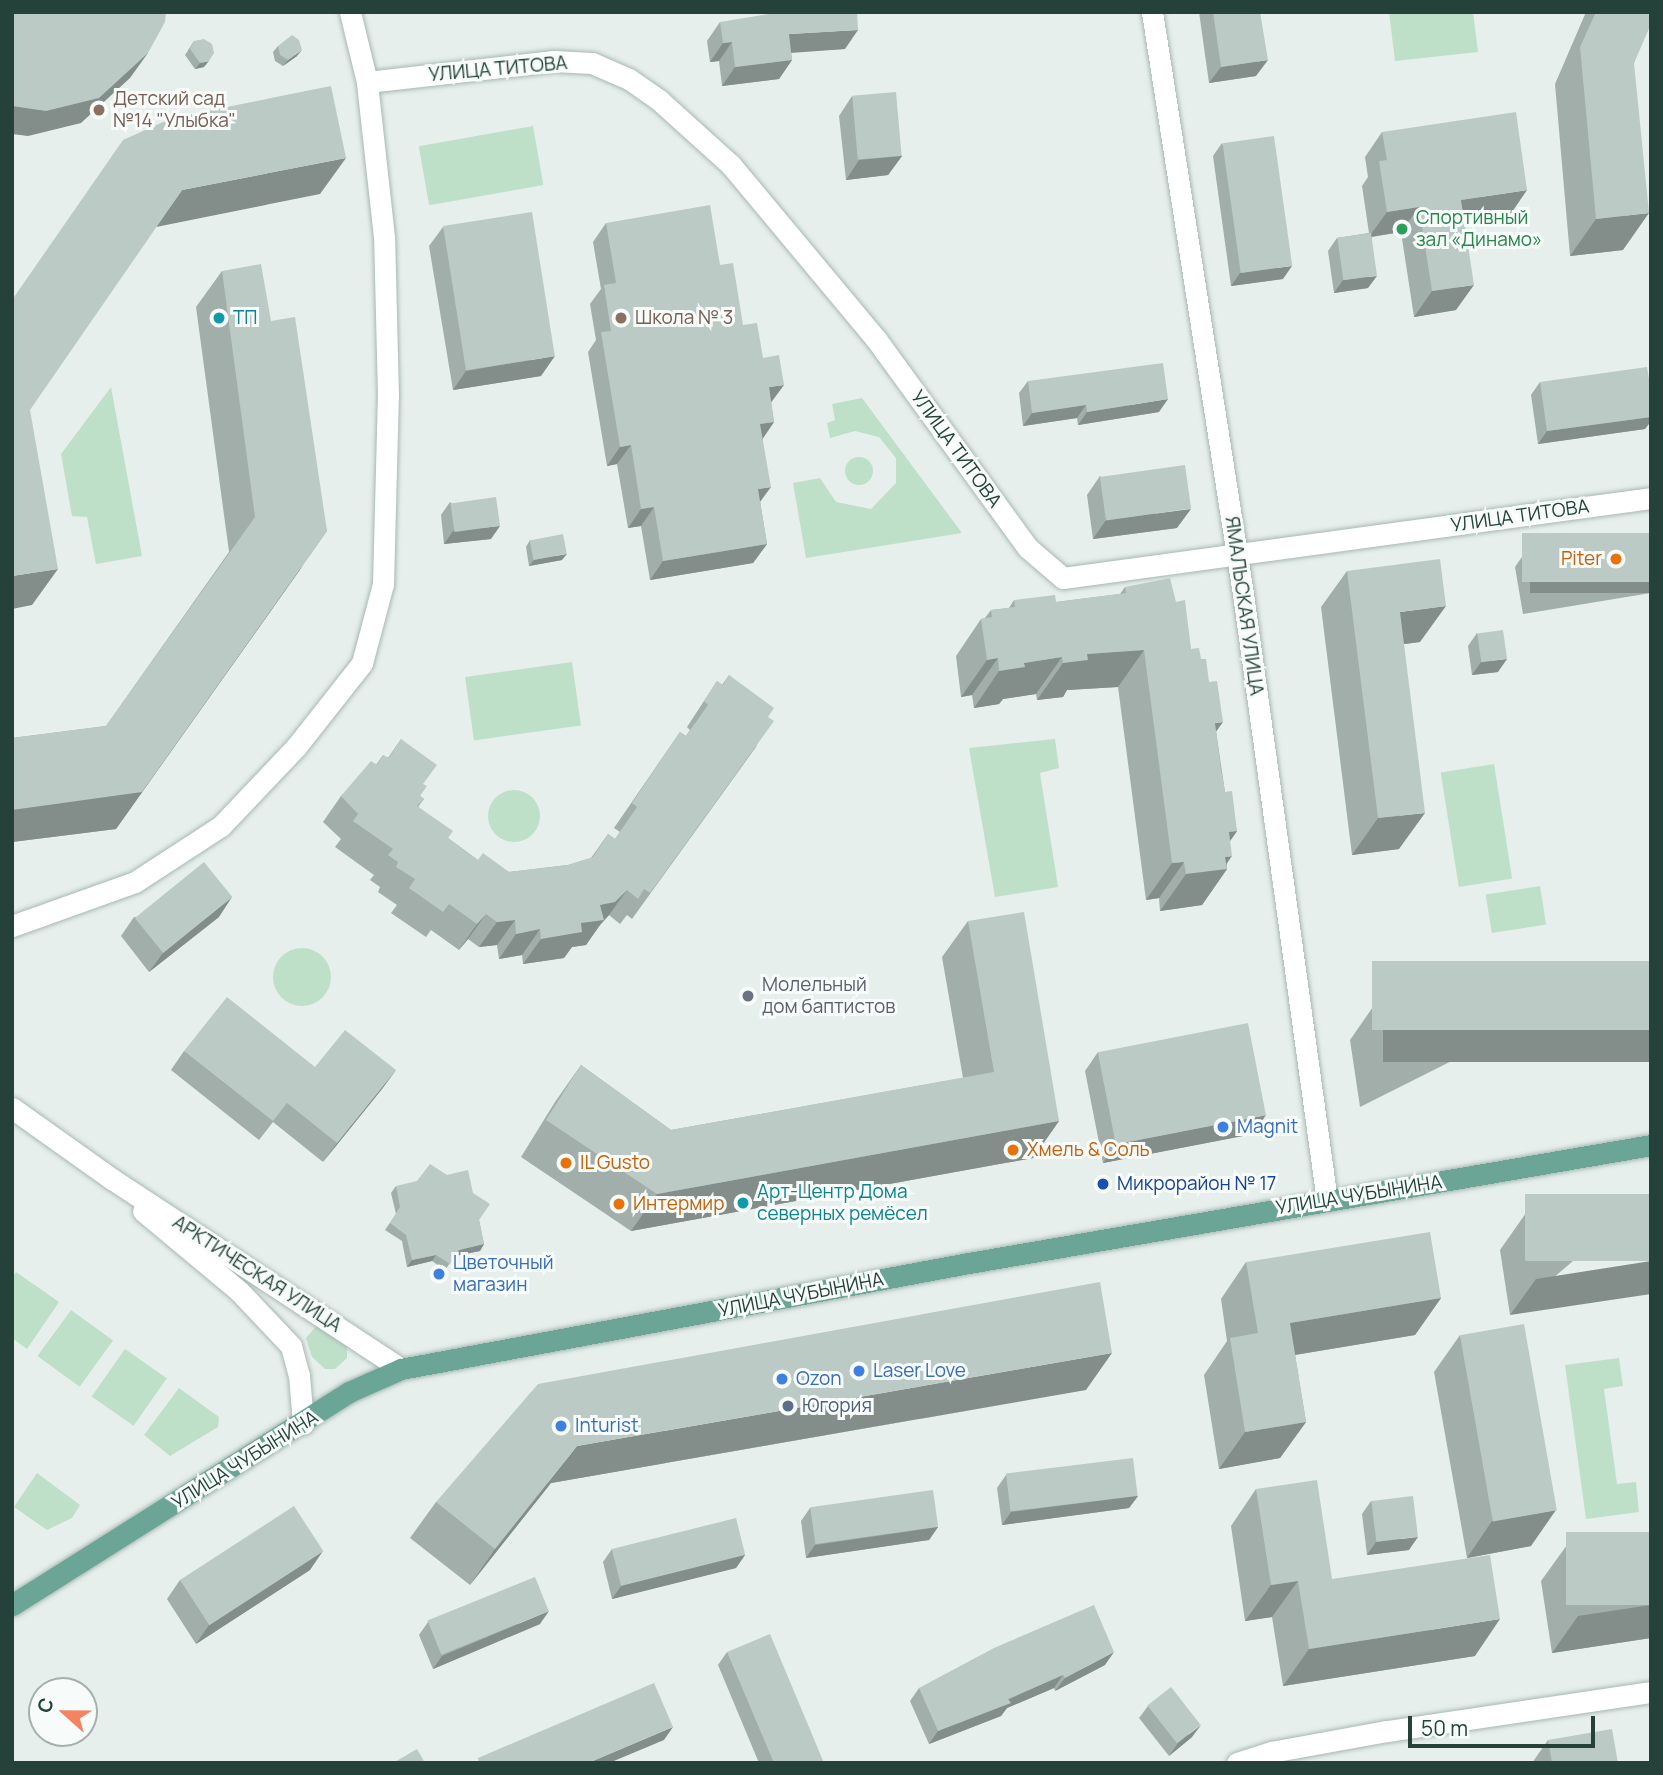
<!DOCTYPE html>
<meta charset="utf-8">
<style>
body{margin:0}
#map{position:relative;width:1663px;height:1775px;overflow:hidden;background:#e6efeb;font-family:Manrope,sans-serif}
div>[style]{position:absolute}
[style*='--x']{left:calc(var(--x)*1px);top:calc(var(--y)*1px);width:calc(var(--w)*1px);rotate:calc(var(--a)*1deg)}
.green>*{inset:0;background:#bfe0c8;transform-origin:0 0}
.round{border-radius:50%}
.roads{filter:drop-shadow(0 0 2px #a8b8b2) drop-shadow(0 0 2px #a8b8b2)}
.minor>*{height:21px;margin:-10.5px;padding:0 10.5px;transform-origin:10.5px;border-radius:10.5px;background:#fff}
.major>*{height:21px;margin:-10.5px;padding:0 10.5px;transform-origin:10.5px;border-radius:10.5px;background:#6aa596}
.wall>*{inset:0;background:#a1aea9}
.shaded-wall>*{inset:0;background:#838d89;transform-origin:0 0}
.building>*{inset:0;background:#bbcac4;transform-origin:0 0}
.dots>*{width:19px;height:19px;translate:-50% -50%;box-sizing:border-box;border:4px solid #f7fbf9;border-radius:50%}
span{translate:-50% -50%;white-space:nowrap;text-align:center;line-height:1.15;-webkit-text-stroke:6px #f7fbf9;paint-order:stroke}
.street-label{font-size:19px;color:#24423a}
.education-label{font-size:19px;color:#785e54}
.left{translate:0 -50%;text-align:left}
.leisure-label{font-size:19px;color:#27864d}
.culture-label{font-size:19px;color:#0d838f}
.food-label{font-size:19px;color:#c56008}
.right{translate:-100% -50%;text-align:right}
.worship-label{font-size:19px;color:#5b616d}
.shop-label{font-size:19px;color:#366cbe}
.transit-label{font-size:19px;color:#164399}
.service-label{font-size:19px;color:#4e5e75}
.frame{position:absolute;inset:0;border:14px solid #24423a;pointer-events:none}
.north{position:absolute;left:28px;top:1677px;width:70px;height:70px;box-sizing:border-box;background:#f7fbf9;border:2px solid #a3b1ad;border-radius:50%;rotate:291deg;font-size:19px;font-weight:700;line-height:28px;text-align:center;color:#24423a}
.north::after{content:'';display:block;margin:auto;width:24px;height:32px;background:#f4845f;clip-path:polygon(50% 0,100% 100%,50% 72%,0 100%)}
.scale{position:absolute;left:1408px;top:1716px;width:187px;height:32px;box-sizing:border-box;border:4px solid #24423a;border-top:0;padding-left:9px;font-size:21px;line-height:24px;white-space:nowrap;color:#24423a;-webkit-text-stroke:5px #f7fbf9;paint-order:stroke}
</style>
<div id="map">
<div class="green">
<i style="clip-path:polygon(1389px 12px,1473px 12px,1478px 52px,1395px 61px)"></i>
<i style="left:533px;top:126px;width:60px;height:116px;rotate:80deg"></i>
<i style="clip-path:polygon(111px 387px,142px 556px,96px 564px,87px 517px,72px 516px,61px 454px)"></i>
<i style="clip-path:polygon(862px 398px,962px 533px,806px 558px,793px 483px,820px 478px,836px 502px,871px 509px,896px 483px,896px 458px,879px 437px,855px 431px,830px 438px,827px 423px,835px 420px,832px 404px)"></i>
<i class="round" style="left:845px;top:457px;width:28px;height:28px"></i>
<i style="left:572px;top:662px;width:64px;height:108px;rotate:82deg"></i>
<i style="clip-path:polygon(1055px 739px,1059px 768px,1040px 773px,1058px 887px,995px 897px,969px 748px)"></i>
<i style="left:1494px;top:764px;width:116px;height:54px;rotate:81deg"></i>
<i class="round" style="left:488px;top:790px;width:52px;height:52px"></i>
<i style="left:1540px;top:886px;width:39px;height:55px;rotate:81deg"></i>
<i class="round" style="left:273px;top:948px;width:58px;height:58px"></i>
<i style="clip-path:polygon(16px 1272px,59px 1302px,27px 1349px,12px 1338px,12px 1278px)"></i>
<i style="left:71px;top:1310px;width:52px;height:57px;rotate:36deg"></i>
<i style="clip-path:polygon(318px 1324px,347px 1346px,347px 1358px,335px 1369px,325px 1369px,312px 1357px,306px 1338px)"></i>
<i style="left:125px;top:1349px;width:51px;height:58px;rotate:35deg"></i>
<i style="clip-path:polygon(1619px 1358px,1623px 1386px,1604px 1389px,1617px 1484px,1636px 1482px,1639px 1512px,1586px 1519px,1565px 1365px)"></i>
<i style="clip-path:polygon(179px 1388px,219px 1417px,218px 1427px,170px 1456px,144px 1435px)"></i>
<i style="clip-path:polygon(37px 1473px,80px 1505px,72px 1518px,47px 1530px,14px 1507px)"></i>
</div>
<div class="roads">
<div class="minor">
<i style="--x:1152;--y:12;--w:589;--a:81.11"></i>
<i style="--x:1243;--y:594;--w:613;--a:82.12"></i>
<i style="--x:367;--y:82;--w:188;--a:-6.4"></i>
<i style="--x:554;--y:61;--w:38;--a:3"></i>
<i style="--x:592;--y:63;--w:40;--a:23.4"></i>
<i style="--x:629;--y:79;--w:37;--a:35"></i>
<i style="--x:659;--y:100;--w:97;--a:42.1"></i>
<i style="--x:731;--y:165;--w:226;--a:50.2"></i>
<i style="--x:876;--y:339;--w:258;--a:54"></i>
<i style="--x:1028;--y:548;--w:46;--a:40.6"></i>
<i style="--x:1063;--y:578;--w:593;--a:-7.75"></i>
<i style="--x:12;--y:926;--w:131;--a:-19.7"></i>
<i style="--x:135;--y:882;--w:103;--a:-33.1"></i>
<i style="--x:221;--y:826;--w:109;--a:-46.5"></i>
<i style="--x:296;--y:747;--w:107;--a:-51.8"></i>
<i style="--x:362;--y:663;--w:82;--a:-75.1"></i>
<i style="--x:383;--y:584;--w:188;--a:-88.5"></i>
<i style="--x:388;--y:396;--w:159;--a:-91.4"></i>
<i style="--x:384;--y:237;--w:156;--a:-96.3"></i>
<i style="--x:367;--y:82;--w:72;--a:-103.7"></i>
<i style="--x:12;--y:1108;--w:123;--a:35.4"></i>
<i style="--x:112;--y:1179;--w:346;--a:33.3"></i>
<i style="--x:143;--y:1211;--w:125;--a:39.8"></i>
<i style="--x:239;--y:1291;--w:76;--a:46.6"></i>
<i style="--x:291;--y:1346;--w:30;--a:75"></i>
<i style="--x:299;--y:1375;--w:49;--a:85.3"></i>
<i style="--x:1237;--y:1763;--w:36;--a:-18"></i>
<i style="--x:1271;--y:1752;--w:118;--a:-10.3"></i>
<i style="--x:1387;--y:1731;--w:267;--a:-8.4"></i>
</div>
<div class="major">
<i style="--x:12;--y:1605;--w:399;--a:-32.3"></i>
<i style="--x:349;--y:1392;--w:57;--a:-23.9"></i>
<i style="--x:401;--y:1369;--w:572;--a:-10.58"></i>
<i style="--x:963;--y:1264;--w:698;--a:-9.81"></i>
</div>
</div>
<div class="wall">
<i style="clip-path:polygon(1199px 12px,1260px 12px,1256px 76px,1209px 83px)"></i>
<i style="clip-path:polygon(1586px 12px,1651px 12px,1634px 63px,1623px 250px,1570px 256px,1555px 84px)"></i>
<i style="clip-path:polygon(720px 22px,845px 49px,791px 52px,792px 60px,779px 79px,722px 86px,719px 61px,710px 62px,707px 41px)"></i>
<i style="clip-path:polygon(194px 41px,204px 67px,195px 69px,185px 55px)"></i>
<i style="clip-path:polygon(278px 46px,297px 56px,283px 66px,275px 61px,273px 52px)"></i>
<i style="clip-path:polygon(852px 96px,902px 156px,888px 175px,846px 180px,839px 116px)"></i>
<i style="clip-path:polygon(1382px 132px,1510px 215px,1464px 222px,1456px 310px,1414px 317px,1401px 232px,1372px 237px,1368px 288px,1334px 293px,1328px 251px,1337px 238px,1369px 233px,1362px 186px,1368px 177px,1365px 157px)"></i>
<i style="clip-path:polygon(1222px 143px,1283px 279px,1231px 286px,1213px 156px)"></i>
<i style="clip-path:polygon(606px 223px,720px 265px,771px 402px,774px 422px,763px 438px,760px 501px,767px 544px,753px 563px,650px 580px,641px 526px,628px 528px,617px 464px,607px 466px,588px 352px,596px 340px,590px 304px,601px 289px,593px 242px)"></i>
<i style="clip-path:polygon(443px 227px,541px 376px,453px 390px,429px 246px)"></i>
<i style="clip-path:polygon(222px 271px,271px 321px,327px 531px,116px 829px,12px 842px,12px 738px,106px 726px,229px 552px,196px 307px)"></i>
<i style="clip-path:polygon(1028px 381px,1159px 412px,1078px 425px,1077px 418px,1023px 426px,1019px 393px)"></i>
<i style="clip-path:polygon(1540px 382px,1651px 391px,1651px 421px,1645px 429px,1538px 444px,1531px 395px)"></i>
<i style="clip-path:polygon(1100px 476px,1177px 528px,1093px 539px,1087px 495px)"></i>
<i style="clip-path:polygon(450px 502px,491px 539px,444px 544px,441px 515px)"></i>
<i style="clip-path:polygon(1651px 533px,1651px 593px,1523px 614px,1515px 567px,1524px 554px)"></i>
<i style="clip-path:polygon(530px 540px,562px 560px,529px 566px,526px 547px)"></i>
<i style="clip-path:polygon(1347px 571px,1420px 642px,1404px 644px,1399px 849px,1352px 855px,1321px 607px)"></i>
<i style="clip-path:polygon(1125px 587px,1176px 602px,1191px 649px,1201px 659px,1216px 731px,1225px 792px,1237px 831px,1230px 841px,1227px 864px,1227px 869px,1202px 905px,1160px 911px,1159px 898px,1146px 900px,1118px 687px,1067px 690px,1063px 697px,1037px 700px,1036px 694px,1003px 699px,999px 704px,974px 708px,972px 695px,961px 697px,956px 656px,981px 619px,985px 618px,991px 610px,1009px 608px,1014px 600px,1056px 602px,1120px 594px)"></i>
<i style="clip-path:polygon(1477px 633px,1498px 672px,1472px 675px,1468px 646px)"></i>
<i style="clip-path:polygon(729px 675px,768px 717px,756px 747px,632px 919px,627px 915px,620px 924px,609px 915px,600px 925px,586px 945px,572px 947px,564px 958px,523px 964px,522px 955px,499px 959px,497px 945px,479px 947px,468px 939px,459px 950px,431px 930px,426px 937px,391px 913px,397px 905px,378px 892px,380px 887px,370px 880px,374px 875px,335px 847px,341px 839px,323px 822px,341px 796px,376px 765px,383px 755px,388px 758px,401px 739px,423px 784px,420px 796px,424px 799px,418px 807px,448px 838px,478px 860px,509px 872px,568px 865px,591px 858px,608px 834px,615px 839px,620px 832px,614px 828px,680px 732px,686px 736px,690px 730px,687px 727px,717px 681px,722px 685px)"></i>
<i style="clip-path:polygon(134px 917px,219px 917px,149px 972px,121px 936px)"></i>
<i style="clip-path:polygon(968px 921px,1059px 1121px,1033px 1158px,631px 1231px,521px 1157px,555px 1102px,581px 1065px,671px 1130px,963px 1078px,942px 957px)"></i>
<i style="clip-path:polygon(1651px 961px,1360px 1107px,1350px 1040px,1375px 1004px)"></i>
<i style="clip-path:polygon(184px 1051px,315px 1067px,396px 1070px,382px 1089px,323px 1162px,273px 1122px,259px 1140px,171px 1070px)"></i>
<i style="clip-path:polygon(1098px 1052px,1253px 1134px,1103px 1163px,1085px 1071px)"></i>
<i style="clip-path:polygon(396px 1186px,479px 1220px,484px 1244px,480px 1251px,455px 1256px,445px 1270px,432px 1261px,407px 1267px,402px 1241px,385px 1230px,396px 1214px,391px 1193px)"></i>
<i style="clip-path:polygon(1651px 1194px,1510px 1315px,1500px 1250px,1526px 1213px)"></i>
<i style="clip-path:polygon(1246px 1262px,1441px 1298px,1415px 1335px,1295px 1355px,1306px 1422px,1280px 1458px,1219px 1469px,1204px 1375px,1227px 1341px,1221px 1299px)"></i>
<i style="clip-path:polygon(1460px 1335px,1531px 1546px,1467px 1558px,1434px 1372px)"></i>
<i style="clip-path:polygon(1086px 1390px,551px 1483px,470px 1585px,410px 1538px,436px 1502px)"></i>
<i style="clip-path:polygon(1006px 1475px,1138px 1496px,1129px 1508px,1002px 1525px,997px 1488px)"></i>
<i style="clip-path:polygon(1256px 1489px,1332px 1579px,1475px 1656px,1283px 1686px,1272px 1617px,1245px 1621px,1231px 1526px)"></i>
<i style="clip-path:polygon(1371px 1501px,1409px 1550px,1367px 1555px,1362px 1514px)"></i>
<i style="clip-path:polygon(810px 1508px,938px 1527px,929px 1540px,806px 1558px,801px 1521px)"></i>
<i style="clip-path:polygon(1651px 1532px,1651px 1638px,1552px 1653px,1541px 1581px,1567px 1545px)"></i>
<i style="clip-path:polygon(612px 1549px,745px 1555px,736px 1568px,612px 1599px,603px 1562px)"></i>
<i style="clip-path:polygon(310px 1570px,196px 1644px,167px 1599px,180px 1580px)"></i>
<i style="clip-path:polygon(428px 1622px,540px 1624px,433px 1669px,419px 1635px)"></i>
<i style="clip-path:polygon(727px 1652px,824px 1763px,759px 1763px,718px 1665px)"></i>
<i style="clip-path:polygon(1105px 1665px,1055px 1691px,1054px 1688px,1007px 1708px,1001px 1716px,929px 1744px,910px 1701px,919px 1688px)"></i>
<i style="clip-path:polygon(1148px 1706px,1192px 1737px,1169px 1756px,1139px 1718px)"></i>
<i style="clip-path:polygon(1548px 1740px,1618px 1763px,1532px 1763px)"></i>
</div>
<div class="shaded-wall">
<i style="clip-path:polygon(858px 30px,845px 49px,776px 54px,789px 34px)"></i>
<i style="clip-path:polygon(732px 42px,719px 61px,710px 62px,723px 43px)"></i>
<i style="clip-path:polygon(302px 50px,297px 56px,283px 66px,288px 60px)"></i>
<i style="clip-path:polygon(148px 53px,130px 78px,81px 123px,28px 136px,12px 134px,12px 106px)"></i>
<i style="clip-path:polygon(792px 60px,779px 79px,722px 86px,735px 67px)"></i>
<i style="clip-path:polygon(1268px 60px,1256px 76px,1209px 83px,1221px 67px)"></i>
<i style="clip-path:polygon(209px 61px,204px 67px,195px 69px,200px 63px)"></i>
<i style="clip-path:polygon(902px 156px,888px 175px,846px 180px,859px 160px)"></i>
<i style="clip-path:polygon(346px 158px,320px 194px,156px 227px,182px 190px)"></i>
<i style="clip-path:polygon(1527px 190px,1510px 215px,1443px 225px,1461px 200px)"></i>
<i style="clip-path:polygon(1419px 207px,1401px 232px,1369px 237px,1387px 212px)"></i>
<i style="clip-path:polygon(1649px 213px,1623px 250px,1570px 256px,1596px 219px)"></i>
<i style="clip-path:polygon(1292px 266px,1283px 279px,1231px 286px,1240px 273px)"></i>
<i style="clip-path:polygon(1377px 276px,1368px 288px,1334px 293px,1343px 280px)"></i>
<i style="clip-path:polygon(1474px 285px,1456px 310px,1414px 317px,1432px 291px)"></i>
<i style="clip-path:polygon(555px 356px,541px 376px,453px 390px,466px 371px)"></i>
<i style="clip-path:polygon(784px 385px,770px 404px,769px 387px)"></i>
<i style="clip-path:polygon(1168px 399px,1159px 412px,1078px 425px,1087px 412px)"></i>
<i style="clip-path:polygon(1086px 405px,1077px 418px,1023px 426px,1032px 413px)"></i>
<i style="clip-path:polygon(1651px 417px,1651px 421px,1645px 429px,1538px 444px,1547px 431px)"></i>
<i style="clip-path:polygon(774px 422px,761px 441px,760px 424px)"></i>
<i style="clip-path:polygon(631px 445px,617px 464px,607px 466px,620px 447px)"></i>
<i style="clip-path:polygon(771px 487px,757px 506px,758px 489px)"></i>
<i style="clip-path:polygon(654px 507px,641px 526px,628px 528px,641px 509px)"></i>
<i style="clip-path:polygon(1191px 509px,1177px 528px,1093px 539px,1106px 520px)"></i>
<i style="clip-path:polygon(500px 526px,491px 539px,444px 544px,453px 531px)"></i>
<i style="clip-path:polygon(767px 544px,753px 563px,650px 580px,663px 561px)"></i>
<i style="clip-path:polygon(567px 554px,562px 560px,529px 566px,534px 560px)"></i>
<i style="clip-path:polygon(302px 567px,116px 829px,12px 842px,12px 810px)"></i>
<i style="clip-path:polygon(58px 569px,32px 605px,12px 609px,12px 576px)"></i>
<i style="left:1651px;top:582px;width:11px;height:121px;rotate:90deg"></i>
<i style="clip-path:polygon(1446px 606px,1420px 642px,1374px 648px,1400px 612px)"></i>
<i style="clip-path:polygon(1144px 650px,1118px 687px,1067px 690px,1063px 697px,1037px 700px,1063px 663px,1087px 654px)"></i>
<i style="clip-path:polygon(1062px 657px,1036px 694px,1003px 699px,999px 704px,974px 708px,999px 671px,1024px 663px)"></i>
<i style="clip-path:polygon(998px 658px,972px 695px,961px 697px,987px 660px)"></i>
<i style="clip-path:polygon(1507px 659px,1498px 672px,1472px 675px,1481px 662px)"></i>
<i style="clip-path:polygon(1223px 722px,1197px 758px,1215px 723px)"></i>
<i style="clip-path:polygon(1425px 813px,1399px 849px,1352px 855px,1378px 818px)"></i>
<i style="clip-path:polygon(1237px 831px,1211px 868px,1229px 832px)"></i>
<i style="clip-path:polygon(1232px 856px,1223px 869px,1227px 869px,1202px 905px,1160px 911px,1186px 874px,1225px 857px)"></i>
<i style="clip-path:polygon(1184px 862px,1159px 898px,1146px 900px,1172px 863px)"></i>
<i style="clip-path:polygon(627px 890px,609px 915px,600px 925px,586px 945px,572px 947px,564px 958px,523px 964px,541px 939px)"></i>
<i style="clip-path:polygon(232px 897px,219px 917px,149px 972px,163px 953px)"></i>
<i style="clip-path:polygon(486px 914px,468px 939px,459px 950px,477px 924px)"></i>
<i style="clip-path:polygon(515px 920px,497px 945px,479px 947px,497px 922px)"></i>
<i style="clip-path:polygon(540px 929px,522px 955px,499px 959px,516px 934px)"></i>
<i style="left:1651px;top:1030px;width:32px;height:268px;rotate:90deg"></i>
<i style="clip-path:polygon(396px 1070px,382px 1089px,323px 1162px,337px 1143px)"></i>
<i style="clip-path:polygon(1266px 1115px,1253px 1134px,1103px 1163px,1117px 1144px)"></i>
<i style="clip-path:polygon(1059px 1121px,1033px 1158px,631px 1231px,657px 1194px)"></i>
<i style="clip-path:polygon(484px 1244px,480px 1251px,455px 1256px,459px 1250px)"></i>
<i style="clip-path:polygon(436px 1255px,432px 1261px,407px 1267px,412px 1260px)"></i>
<i style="clip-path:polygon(1651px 1261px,1651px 1294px,1510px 1315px,1536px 1279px)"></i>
<i style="clip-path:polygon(1441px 1298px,1415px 1335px,1264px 1360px,1290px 1323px)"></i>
<i style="clip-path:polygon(1112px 1353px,1086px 1390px,551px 1483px,470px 1585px,495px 1549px,577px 1446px)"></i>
<i style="clip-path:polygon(1306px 1422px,1280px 1458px,1219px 1469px,1245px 1432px)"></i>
<i style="clip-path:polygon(1138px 1496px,1129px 1508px,1002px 1525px,1011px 1512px)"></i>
<i style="clip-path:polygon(1556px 1510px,1531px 1546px,1467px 1558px,1492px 1521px)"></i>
<i style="clip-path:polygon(938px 1527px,929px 1540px,806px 1558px,815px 1545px)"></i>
<i style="clip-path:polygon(1418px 1537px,1409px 1550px,1367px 1555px,1376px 1542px)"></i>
<i style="clip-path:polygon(323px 1551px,310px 1570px,196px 1644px,209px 1625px)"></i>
<i style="clip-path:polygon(745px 1555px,736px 1568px,612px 1599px,621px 1586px)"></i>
<i style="clip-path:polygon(1298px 1581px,1272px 1617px,1245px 1621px,1271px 1585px)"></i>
<i style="clip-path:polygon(1651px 1605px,1651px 1638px,1552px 1653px,1578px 1616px)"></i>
<i style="clip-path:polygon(549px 1611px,540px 1624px,433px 1669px,442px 1656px)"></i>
<i style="clip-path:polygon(1500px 1619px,1475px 1656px,1283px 1686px,1309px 1649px)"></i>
<i style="clip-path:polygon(1114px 1652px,1105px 1665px,1055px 1691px,1065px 1678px)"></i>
<i style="clip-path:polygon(1063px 1675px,1054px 1688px,1007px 1708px,1001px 1716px,929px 1744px,938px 1731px)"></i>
<i style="clip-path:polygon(1201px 1725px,1192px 1737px,1169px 1756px,1178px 1743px)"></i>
<i style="clip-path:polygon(673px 1727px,664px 1740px,609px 1763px,588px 1763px)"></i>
</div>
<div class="building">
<i style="clip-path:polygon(12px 12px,166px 12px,165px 22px,148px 53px,99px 98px,46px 111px,12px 106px)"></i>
<i style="clip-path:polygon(781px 12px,857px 12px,858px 30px,789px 34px,792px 60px,735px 67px,732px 42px,723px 43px,720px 22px)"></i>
<i style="clip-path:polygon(1213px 12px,1260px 12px,1268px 60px,1221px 67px)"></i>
<i style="clip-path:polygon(1596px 12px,1651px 12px,1651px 24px,1634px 63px,1649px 213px,1596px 219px,1580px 47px)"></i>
<i style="clip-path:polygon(292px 35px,299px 40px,302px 50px,288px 60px,280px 55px,278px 46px)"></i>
<i style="clip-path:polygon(204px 39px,212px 44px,214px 53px,209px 61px,200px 63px,190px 49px,194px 41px)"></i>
<i style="clip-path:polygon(331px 86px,346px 158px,182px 190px,30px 410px,58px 569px,12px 576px,12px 300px,123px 140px,172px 118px)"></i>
<i style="left:896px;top:92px;width:64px;height:44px;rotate:85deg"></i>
<i style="clip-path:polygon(1516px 112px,1527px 190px,1461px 200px,1474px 285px,1432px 291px,1419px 207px,1387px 212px,1379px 161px,1387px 160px,1382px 132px)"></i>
<i style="left:1274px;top:136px;width:131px;height:52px;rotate:82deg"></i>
<i style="clip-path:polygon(710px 205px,720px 265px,733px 263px,743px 325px,757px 323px,763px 358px,779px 355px,784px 385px,769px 387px,774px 422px,760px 424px,771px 487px,758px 489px,767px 544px,663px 561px,654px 507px,641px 509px,631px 445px,620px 447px,601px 332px,611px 331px,604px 285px,616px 283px,606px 223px)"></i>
<i style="left:532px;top:212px;width:146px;height:90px;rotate:81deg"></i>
<i style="left:1371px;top:233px;width:43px;height:34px;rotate:82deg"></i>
<i style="clip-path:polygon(261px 264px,271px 321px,295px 317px,327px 531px,142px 792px,12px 810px,12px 738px,106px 726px,255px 517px,222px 271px)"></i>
<i style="clip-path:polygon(1163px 363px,1168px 399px,1087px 412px,1086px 405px,1032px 413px,1028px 381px)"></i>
<i style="clip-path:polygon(1647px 367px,1651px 391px,1651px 417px,1547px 431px,1540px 382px)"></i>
<i style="left:1185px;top:465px;width:44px;height:86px;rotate:82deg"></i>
<i style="left:496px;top:497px;width:29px;height:46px;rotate:82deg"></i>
<i style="left:1651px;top:533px;width:49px;height:129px;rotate:90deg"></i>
<i style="left:563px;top:534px;width:20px;height:34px;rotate:79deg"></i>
<i style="clip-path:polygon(1440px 559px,1446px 606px,1400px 612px,1425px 813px,1378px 818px,1347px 571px)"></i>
<i style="clip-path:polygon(1170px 578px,1176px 602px,1185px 600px,1191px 649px,1199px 648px,1201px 659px,1206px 659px,1209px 682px,1217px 681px,1223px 722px,1215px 723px,1221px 769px,1225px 792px,1232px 791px,1237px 831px,1229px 832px,1232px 856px,1225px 857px,1227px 869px,1186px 874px,1184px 862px,1172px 863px,1144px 650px,1087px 654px,1088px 660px,1063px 663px,1062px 657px,1024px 663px,1025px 667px,999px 671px,998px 658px,987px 660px,981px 619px,992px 617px,991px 610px,1015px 607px,1014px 600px,1055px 595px,1056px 602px,1126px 593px,1125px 587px)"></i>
<i style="left:1503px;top:630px;width:29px;height:26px;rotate:82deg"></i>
<i style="clip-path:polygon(729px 675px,774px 708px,768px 717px,774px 721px,650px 893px,644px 889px,638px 899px,627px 890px,615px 902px,600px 905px,604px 920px,581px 923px,582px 932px,541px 939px,540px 929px,516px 934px,515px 920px,497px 922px,486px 914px,477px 924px,449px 904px,443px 912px,409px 888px,415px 879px,396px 867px,398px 862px,388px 855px,393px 849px,353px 821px,358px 814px,341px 796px,371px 761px,377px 765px,383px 755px,389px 758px,401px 739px,437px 765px,423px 784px,427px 786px,420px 796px,424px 799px,417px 806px,453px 831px,448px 838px,478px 860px,483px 853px,509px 872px,568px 865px,593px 857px,608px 834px,615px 839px,637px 807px,632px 803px,680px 732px,686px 736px,708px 705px,704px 701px,717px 681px,723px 685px)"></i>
<i style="left:204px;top:862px;width:45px;height:89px;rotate:51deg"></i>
<i style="clip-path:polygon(1024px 912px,1059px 1121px,657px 1194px,546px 1120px,581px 1065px,671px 1130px,994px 1072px,968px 921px)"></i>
<i style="left:1651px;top:961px;width:69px;height:279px;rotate:90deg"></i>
<i style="clip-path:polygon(227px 997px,315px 1067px,345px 1030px,396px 1070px,337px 1143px,287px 1103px,273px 1121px,184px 1051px)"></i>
<i style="left:1248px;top:1023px;width:94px;height:153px;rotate:79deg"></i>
<i style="clip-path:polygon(430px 1164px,447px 1175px,468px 1170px,473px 1193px,490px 1204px,479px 1220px,484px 1244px,459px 1250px,450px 1264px,436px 1255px,412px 1260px,406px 1235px,390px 1223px,400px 1207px,396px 1186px,417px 1181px)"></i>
<i style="left:1651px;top:1194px;width:67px;height:126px;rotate:90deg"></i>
<i style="clip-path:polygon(1430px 1232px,1441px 1298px,1290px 1323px,1306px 1422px,1245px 1432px,1230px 1338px,1258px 1333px,1246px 1262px)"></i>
<i style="clip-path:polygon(1100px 1282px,1112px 1353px,577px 1446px,495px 1549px,436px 1502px,538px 1384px)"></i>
<i style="left:1524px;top:1324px;width:189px;height:65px;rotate:80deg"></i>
<i style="left:1133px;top:1458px;width:38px;height:128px;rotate:83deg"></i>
<i style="clip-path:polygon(1317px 1480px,1332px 1579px,1490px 1555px,1500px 1619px,1309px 1649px,1298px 1581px,1271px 1585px,1256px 1489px)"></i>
<i style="left:933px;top:1490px;width:37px;height:124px;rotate:82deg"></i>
<i style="left:1413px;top:1496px;width:41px;height:42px;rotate:83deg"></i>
<i style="left:294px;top:1506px;width:54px;height:136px;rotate:57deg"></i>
<i style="left:736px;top:1518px;width:38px;height:128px;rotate:76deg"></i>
<i style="left:1651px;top:1532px;width:73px;height:85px;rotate:90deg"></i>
<i style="left:535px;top:1577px;width:37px;height:116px;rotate:68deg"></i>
<i style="clip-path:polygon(1094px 1605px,1114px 1652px,1065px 1678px,1063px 1675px,1008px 1699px,1011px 1703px,938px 1731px,919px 1688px,994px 1648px)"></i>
<i style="clip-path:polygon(770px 1634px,824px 1763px,774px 1763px,727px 1652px)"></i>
<i style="clip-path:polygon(654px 1683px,673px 1727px,588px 1763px,479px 1763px,478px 1758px)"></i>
<i style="left:1171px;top:1687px;width:48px;height:30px;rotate:52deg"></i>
<i style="clip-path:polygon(1612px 1729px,1618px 1763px,1552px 1763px,1548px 1740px)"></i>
<i style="clip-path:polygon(417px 1749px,425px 1763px,393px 1763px)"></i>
</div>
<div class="dots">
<i style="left:99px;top:110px;background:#8d6e63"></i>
<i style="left:1402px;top:229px;background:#2e9e5b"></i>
<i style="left:219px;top:318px;background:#0f9aa8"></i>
<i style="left:621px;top:318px;background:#8d6e63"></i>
<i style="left:1616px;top:559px;background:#e8710a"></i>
<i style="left:748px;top:996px;background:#6b7280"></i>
<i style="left:1223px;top:1127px;background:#3f7fe0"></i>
<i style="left:1013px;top:1150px;background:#e8710a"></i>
<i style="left:566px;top:1163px;background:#e8710a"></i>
<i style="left:1103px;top:1184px;background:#1a4fb4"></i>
<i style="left:743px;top:1203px;background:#0f9aa8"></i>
<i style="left:619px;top:1204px;background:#e8710a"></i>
<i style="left:439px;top:1274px;background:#3f7fe0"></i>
<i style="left:859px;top:1371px;background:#3f7fe0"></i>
<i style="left:782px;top:1379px;background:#3f7fe0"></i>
<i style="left:788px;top:1406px;background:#5c6f8a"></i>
<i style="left:561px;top:1426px;background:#3f7fe0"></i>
</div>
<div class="street-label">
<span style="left:498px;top:69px;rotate:-5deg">УЛИЦА ТИТОВА</span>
<span style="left:956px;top:449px;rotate:54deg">УЛИЦА ТИТОВА</span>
<span style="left:1520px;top:516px;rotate:-8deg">УЛИЦА ТИТОВА</span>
<span style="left:1244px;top:606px;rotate:82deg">ЯМАЛЬСКАЯ УЛИЦА</span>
<span style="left:1359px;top:1195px;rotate:-9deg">УЛИЦА ЧУБЫНИНА</span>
<span style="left:257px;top:1274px;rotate:33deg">АРКТИЧЕСКАЯ УЛИЦА</span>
<span style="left:801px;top:1295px;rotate:-11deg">УЛИЦА ЧУБЫНИНА</span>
<span style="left:245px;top:1460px;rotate:-32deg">УЛИЦА ЧУБЫНИНА</span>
</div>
<div class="education-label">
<span class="left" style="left:113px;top:110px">Детский сад<br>№14 "Улыбка"</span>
<span class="left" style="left:635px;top:318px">Школа № 3</span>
</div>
<div class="leisure-label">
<span class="left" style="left:1416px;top:229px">Спортивный<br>зал «Динамо»</span>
</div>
<div class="culture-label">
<span class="left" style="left:233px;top:318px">ТП</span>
<span class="left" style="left:757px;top:1203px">Арт-Центр Дома<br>северных ремёсел</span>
</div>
<div class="food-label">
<span class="right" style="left:1602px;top:559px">Piter</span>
<span class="left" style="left:1027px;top:1150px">Хмель &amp; Соль</span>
<span class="left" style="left:580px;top:1163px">IL Gusto</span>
<span class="left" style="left:633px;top:1204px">Интермир</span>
</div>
<div class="worship-label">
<span class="left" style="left:762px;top:996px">Молельный<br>дом баптистов</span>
</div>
<div class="shop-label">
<span class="left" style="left:1237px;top:1127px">Magnit</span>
<span class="left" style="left:453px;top:1274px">Цветочный<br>магазин</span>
<span class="left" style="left:873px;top:1371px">Laser Love</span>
<span class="left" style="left:796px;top:1379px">Ozon</span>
<span class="left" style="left:575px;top:1426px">Inturist</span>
</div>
<div class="transit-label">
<span class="left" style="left:1117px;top:1184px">Микрорайон № 17</span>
</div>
<div class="service-label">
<span class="left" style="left:802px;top:1406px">Югория</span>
</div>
<div class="frame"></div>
<div class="north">С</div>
<div class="scale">50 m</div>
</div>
